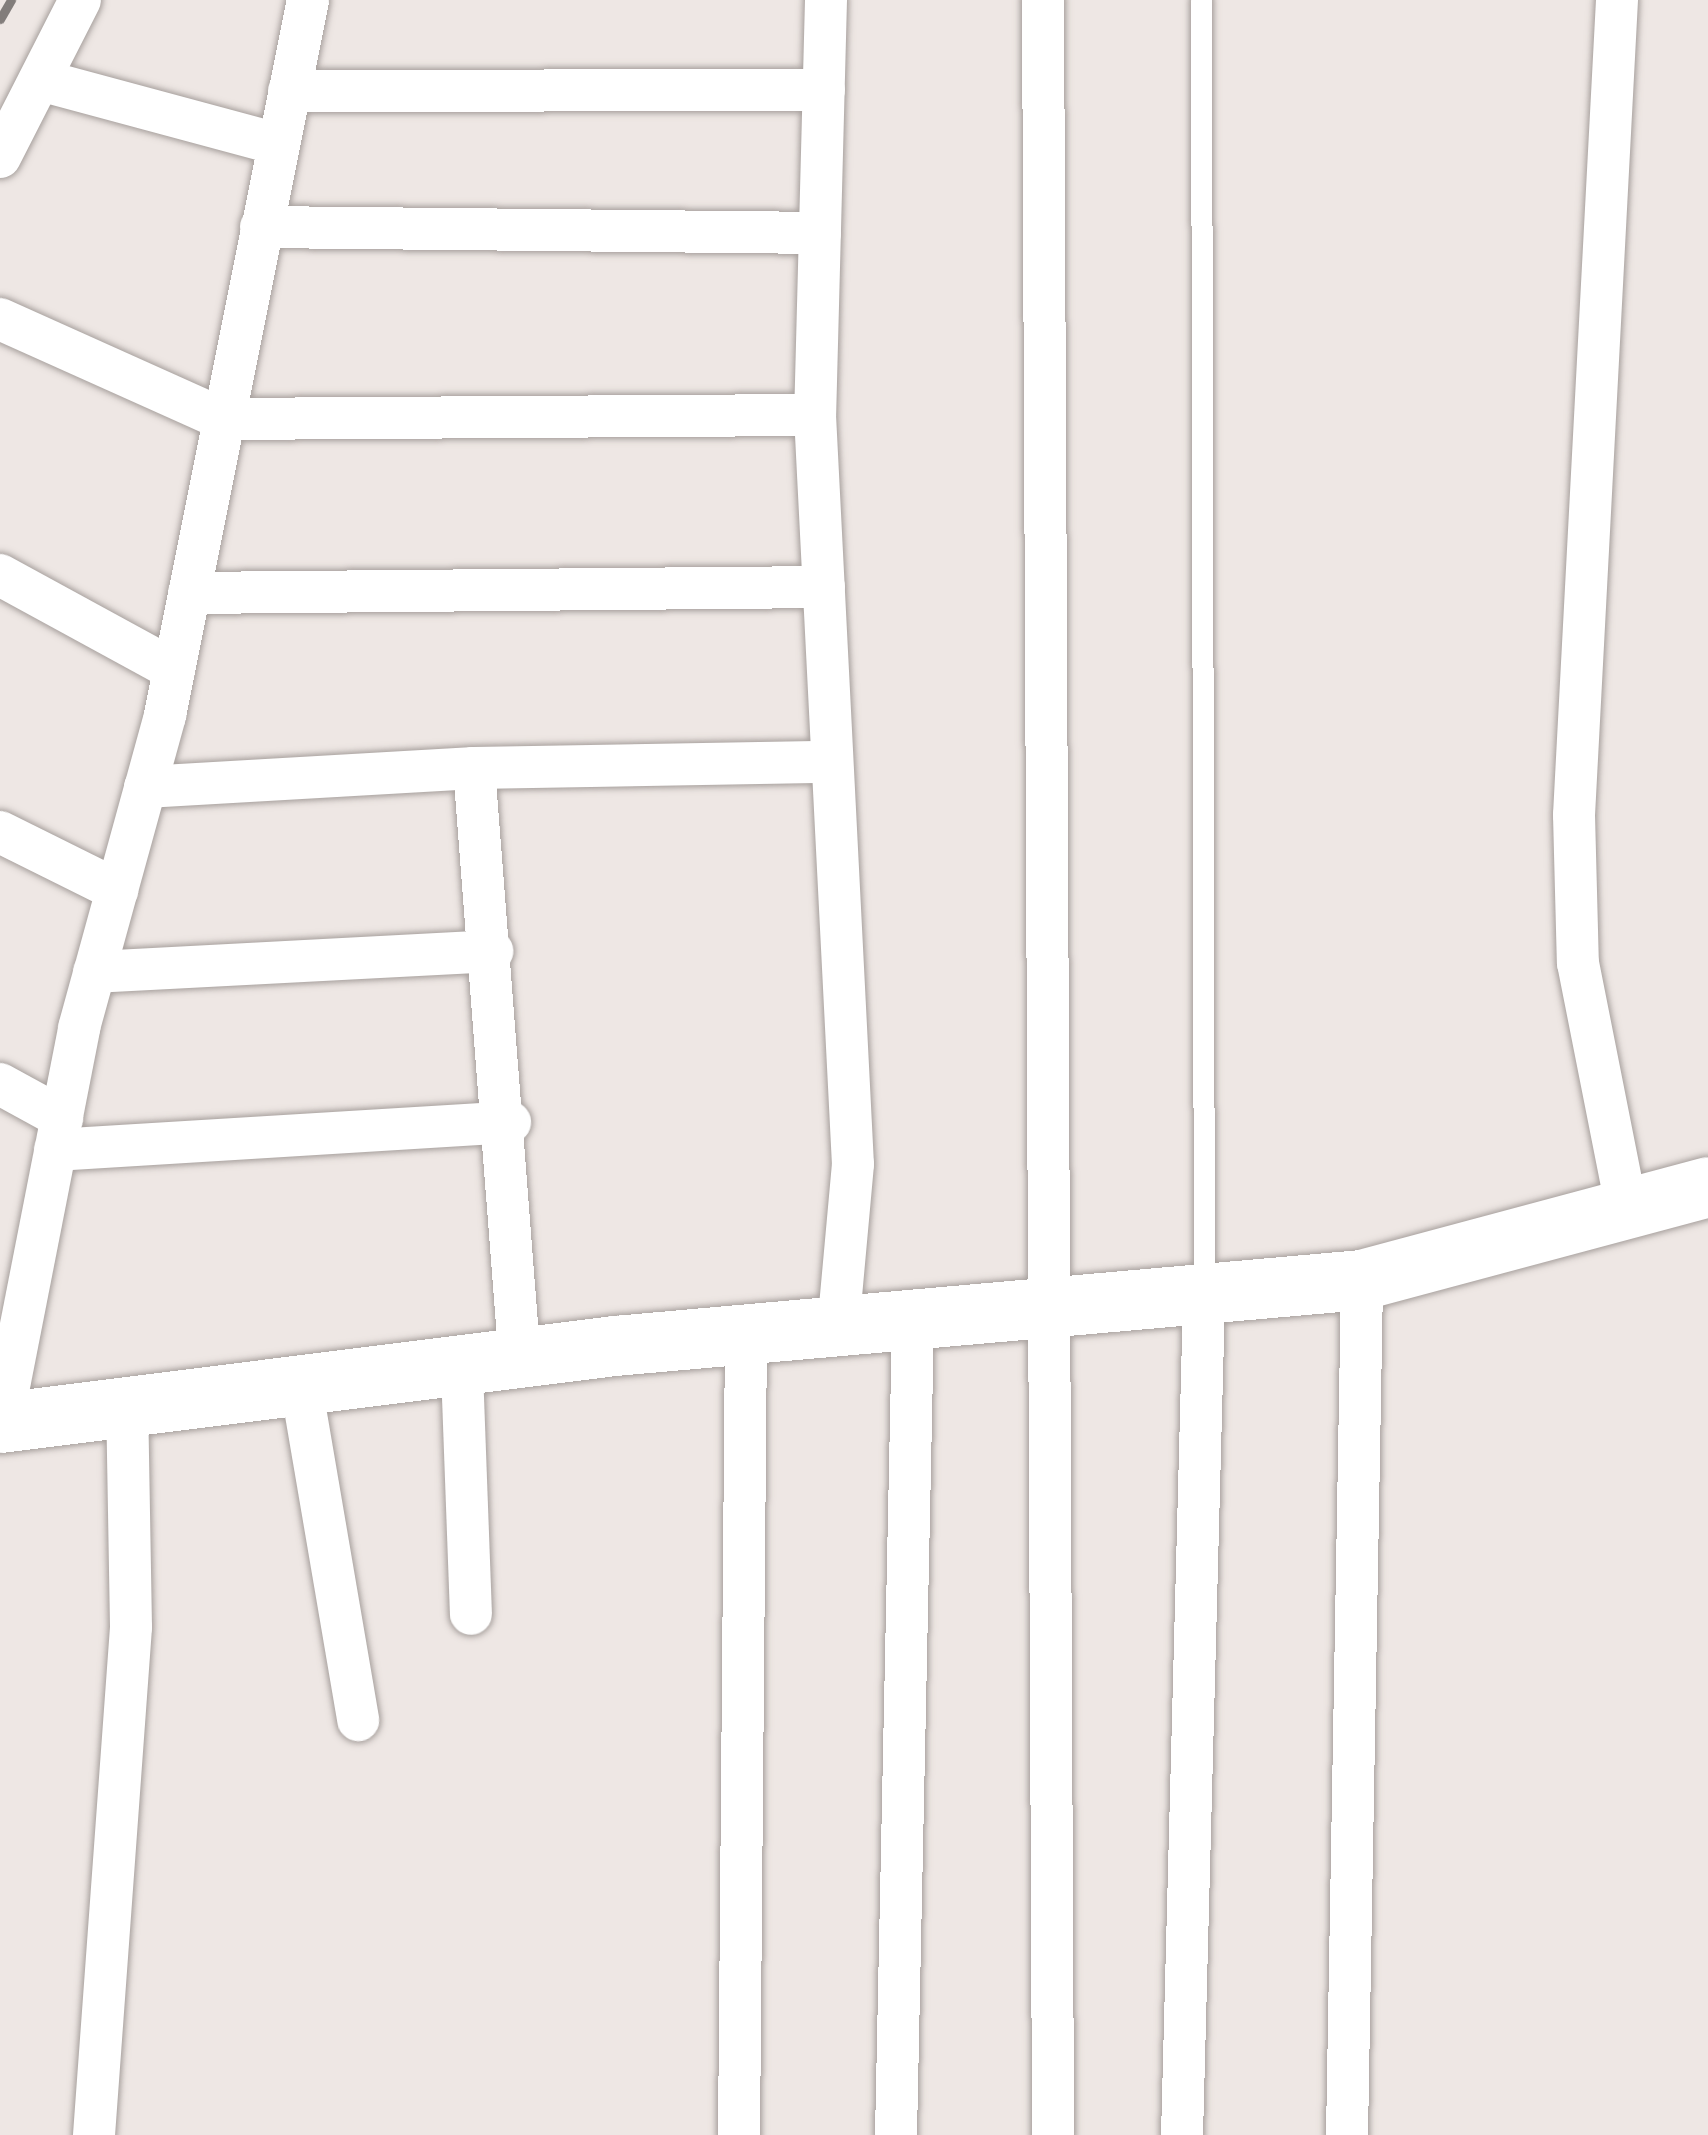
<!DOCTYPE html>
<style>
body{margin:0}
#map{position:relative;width:1708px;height:2135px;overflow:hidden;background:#eee7e4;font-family:Lora,serif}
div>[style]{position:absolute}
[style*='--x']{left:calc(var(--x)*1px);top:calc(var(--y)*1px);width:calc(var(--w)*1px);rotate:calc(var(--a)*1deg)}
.roads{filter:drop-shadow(0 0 3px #a7a09d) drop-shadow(0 0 3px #a7a09d)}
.lane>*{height:21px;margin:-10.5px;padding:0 10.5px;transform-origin:10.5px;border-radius:10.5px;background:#fff}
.street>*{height:42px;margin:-21px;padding:0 21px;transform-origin:21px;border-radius:21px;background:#fff}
.secondary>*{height:60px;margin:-30px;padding:0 30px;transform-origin:30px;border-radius:30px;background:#fff}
.rail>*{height:9px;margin:-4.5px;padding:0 4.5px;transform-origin:4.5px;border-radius:4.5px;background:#827d7b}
span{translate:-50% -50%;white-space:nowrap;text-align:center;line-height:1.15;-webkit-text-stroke:12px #eee7e4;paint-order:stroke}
</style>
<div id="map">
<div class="roads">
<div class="lane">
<i style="--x:1201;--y:0;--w:1289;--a:89.87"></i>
</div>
<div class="street">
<i style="--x:826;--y:0;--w:415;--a:91.5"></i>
<i style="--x:815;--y:415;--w:750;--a:87.1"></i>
<i style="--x:853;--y:1164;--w:165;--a:95.2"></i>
<i style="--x:1043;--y:0;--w:2135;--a:89.73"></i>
<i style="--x:1617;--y:0;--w:816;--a:93.02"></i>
<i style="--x:1574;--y:815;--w:148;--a:88.5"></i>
<i style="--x:1578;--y:963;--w:257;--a:78.8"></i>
<i style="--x:40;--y:80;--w:246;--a:15.1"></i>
<i style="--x:289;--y:91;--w:535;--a:-0.11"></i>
<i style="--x:0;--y:157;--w:176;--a:-63"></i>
<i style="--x:261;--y:227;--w:559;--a:0.61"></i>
<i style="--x:0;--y:319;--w:243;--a:24.2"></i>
<i style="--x:222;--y:419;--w:593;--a:-0.39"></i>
<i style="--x:0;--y:575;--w:198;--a:28.6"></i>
<i style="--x:189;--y:593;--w:635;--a:-0.54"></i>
<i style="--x:474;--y:768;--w:356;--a:-1"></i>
<i style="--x:145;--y:787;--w:330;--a:-3.3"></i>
<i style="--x:474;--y:768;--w:597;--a:85.58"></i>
<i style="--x:0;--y:832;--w:131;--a:26.4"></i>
<i style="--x:94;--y:972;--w:399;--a:-3"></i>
<i style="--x:0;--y:1084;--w:71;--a:28.7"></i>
<i style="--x:55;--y:1150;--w:456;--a:-3.5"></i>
<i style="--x:462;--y:1370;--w:244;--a:87.9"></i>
<i style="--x:302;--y:1391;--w:334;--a:80.3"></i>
<i style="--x:2;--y:1422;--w:401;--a:-78.9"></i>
<i style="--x:79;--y:1028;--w:325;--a:-74.6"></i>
<i style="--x:165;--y:715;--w:729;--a:-78.69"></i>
<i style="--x:94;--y:2135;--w:509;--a:-85.83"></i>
<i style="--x:131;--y:1627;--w:223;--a:-91"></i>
<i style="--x:739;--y:2135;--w:800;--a:-89.5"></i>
<i style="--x:896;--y:2135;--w:810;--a:-88.8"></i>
<i style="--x:1182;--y:2135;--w:836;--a:-88.49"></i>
<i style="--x:1347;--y:2135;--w:855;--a:-88.99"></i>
</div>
<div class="secondary">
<i style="--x:0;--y:1423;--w:620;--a:-7.14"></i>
<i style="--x:615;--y:1346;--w:750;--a:-5.05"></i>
<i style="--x:1362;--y:1280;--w:358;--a:-15"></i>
</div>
</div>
<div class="rail">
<i style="--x:0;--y:19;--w:22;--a:-60"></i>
</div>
</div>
